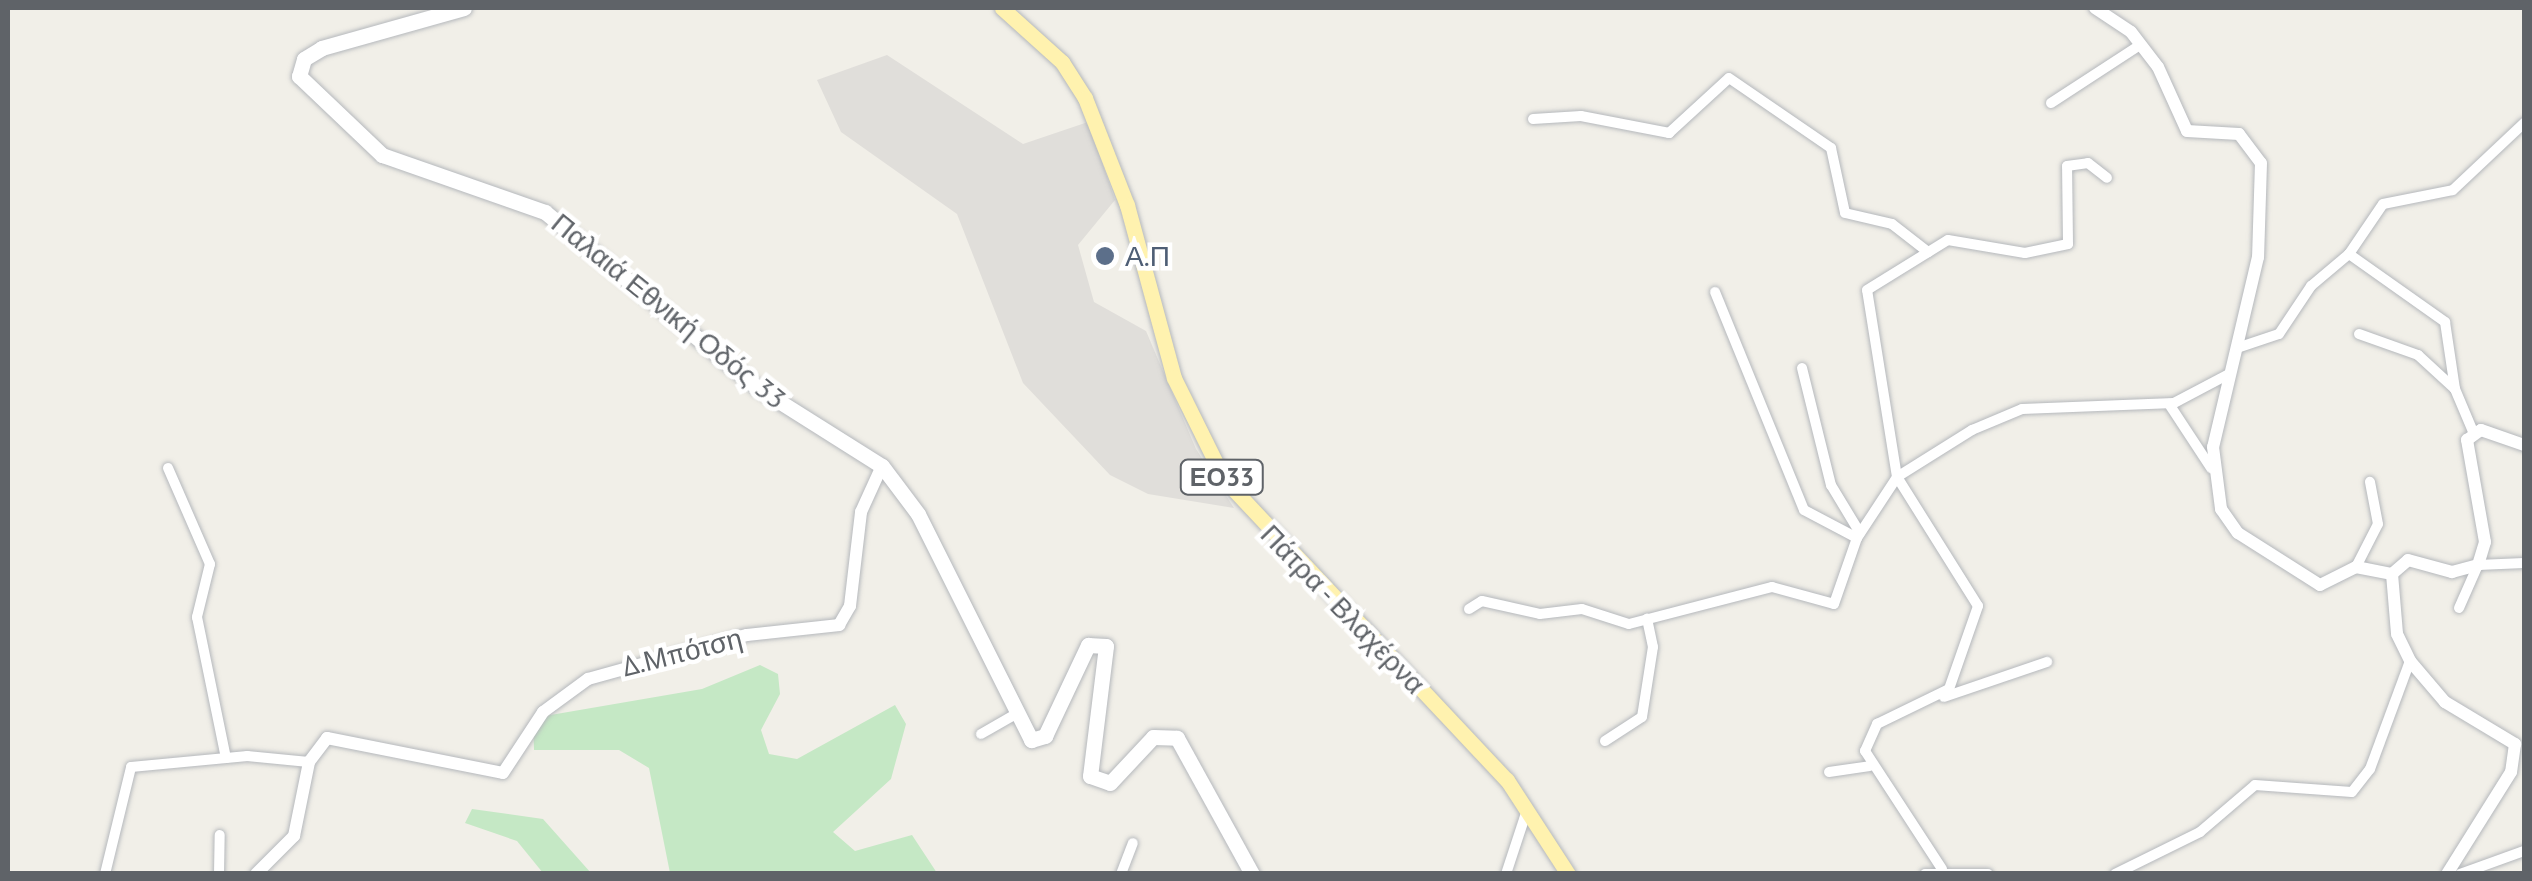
<!DOCTYPE html>
<meta charset="utf-8">
<style>
body{margin:0}
#map{position:relative;width:2532px;height:881px;overflow:hidden;background:#f1efe8;font-family:"PT Sans",sans-serif}
div>[style]{position:absolute}
[style*='--x']{left:calc(var(--x)*1px);top:calc(var(--y)*1px);width:calc(var(--w)*1px);rotate:calc(var(--a)*1deg)}
.industrial>*{inset:0;background:#e0deda}
.green>*{inset:0;background:#c5e8c5}
.roads{filter:drop-shadow(0 0 2px #b5b8bc) drop-shadow(0 0 2px #b5b8bc)}
.minor>*{height:10px;margin:-5px;padding:0 5px;transform-origin:5px;border-radius:5px;background:#fff}
.tertiary>*{height:12px;margin:-6px;padding:0 6px;transform-origin:6px;border-radius:6px;background:#fff}
.secondary>*{height:15px;margin:-7.5px;padding:0 7.5px;transform-origin:7.5px;border-radius:7.5px;background:#fff}
.primary>*{height:15px;margin:-7.5px;padding:0 7.5px;transform-origin:7.5px;border-radius:7.5px;background:#fff2af}
.dots>*{width:28px;height:28px;translate:-50% -50%;box-sizing:border-box;border:5px solid #fff;border-radius:50%}
span{translate:-50% -50%;white-space:nowrap;text-align:center;line-height:1.15;-webkit-text-stroke:9px #fff;paint-order:stroke}
.shield-label span{padding:2px 8px;background:#fff;border:2px solid;border-radius:8px;-webkit-text-stroke-width:0}
.shield-label{font-size:25px;color:#5f6368;font-weight:700}
.service-label{font-size:28px;color:#4e5e75}
.left{translate:0 -50%;text-align:left}
.street-label{font-size:28px;color:#5f6368}
.frame{position:absolute;inset:0;border:10px solid #5f6368;pointer-events:none}
</style>
<div id="map">
<div class="industrial">
<i style="clip-path:polygon(887px 55px,1023px 144px,1088px 122px,1115px 200px,1078px 245px,1094px 302px,1146px 331px,1196px 449px,1234px 508px,1148px 494px,1110px 475px,1023px 383px,957px 214px,841px 132px,817px 80px)"></i>
</div>
<div class="green">
<i style="clip-path:polygon(760px 665px,778px 674px,780px 694px,761px 730px,769px 754px,797px 759px,895px 705px,906px 724px,891px 779px,833px 832px,855px 851px,912px 835px,937px 873px,670px 873px,649px 768px,619px 750px,534px 750px,533px 718px,702px 689px)"></i>
<i style="clip-path:polygon(472px 809px,543px 819px,591px 873px,543px 873px,517px 841px,465px 823px)"></i>
</div>
<div class="roads">
<div class="minor">
<i style="--x:2051;--y:103;--w:106;--a:-33.1"></i>
<i style="--x:1533;--y:119;--w:48;--a:-3.6"></i>
<i style="--x:1581;--y:116;--w:90;--a:10.9"></i>
<i style="--x:1669;--y:133;--w:81;--a:-42.5"></i>
<i style="--x:1729;--y:78;--w:124;--a:34.5"></i>
<i style="--x:1831;--y:148;--w:66;--a:77.8"></i>
<i style="--x:1845;--y:213;--w:48;--a:13.2"></i>
<i style="--x:1892;--y:224;--w:46;--a:37.9"></i>
<i style="--x:2349;--y:254;--w:60;--a:-55.8"></i>
<i style="--x:2383;--y:204;--w:71;--a:-11.3"></i>
<i style="--x:2453;--y:190;--w:98;--a:-43.3"></i>
<i style="--x:1715;--y:292;--w:235;--a:67.8"></i>
<i style="--x:1804;--y:510;--w:60;--a:27.8"></i>
<i style="--x:2359;--y:334;--w:63;--a:19.6"></i>
<i style="--x:2418;--y:355;--w:50;--a:42.6"></i>
<i style="--x:2237;--y:348;--w:44;--a:-18.4"></i>
<i style="--x:2279;--y:334;--w:58;--a:-56.3"></i>
<i style="--x:2311;--y:286;--w:50;--a:-40.1"></i>
<i style="--x:2349;--y:254;--w:118;--a:35.3"></i>
<i style="--x:2445;--y:322;--w:68;--a:81.5"></i>
<i style="--x:2455;--y:389;--w:49;--a:67.1"></i>
<i style="--x:1802;--y:368;--w:121;--a:76.1"></i>
<i style="--x:1831;--y:485;--w:56;--a:58.9"></i>
<i style="--x:2169;--y:404;--w:77;--a:56.7"></i>
<i style="--x:168;--y:468;--w:105;--a:66.4"></i>
<i style="--x:210;--y:564;--w:55;--a:103.8"></i>
<i style="--x:197;--y:617;--w:144;--a:78.4"></i>
<i style="--x:2356;--y:567;--w:48;--a:-62.9"></i>
<i style="--x:2378;--y:524;--w:43;--a:-100.8"></i>
<i style="--x:2459;--y:608;--w:47;--a:-66.2"></i>
<i style="--x:2478;--y:565;--w:46;--a:-2.5"></i>
<i style="--x:1469;--y:609;--w:15;--a:-32"></i>
<i style="--x:1482;--y:601;--w:59;--a:12.6"></i>
<i style="--x:1540;--y:614;--w:42;--a:-6.8"></i>
<i style="--x:1582;--y:609;--w:49;--a:17.7"></i>
<i style="--x:1629;--y:624;--w:148;--a:-14.5"></i>
<i style="--x:1772;--y:587;--w:64;--a:15.3"></i>
<i style="--x:1834;--y:604;--w:70;--a:-70.8"></i>
<i style="--x:1857;--y:538;--w:73;--a:-56.7"></i>
<i style="--x:1897;--y:477;--w:89;--a:-32.1"></i>
<i style="--x:1972;--y:430;--w:54;--a:-22.8"></i>
<i style="--x:2022;--y:409;--w:152;--a:-2.3"></i>
<i style="--x:2174;--y:403;--w:64;--a:-27.8"></i>
<i style="--x:1944;--y:697;--w:109;--a:-18.8"></i>
<i style="--x:981;--y:734;--w:40;--a:-29.7"></i>
<i style="--x:1605;--y:741;--w:44;--a:-33"></i>
<i style="--x:1642;--y:717;--w:71;--a:-81.1"></i>
<i style="--x:1653;--y:647;--w:29;--a:-102"></i>
<i style="--x:1829;--y:772;--w:41;--a:-8.3"></i>
<i style="--x:1942;--y:869;--w:141;--a:-123.1"></i>
<i style="--x:1865;--y:751;--w:30;--a:-66"></i>
<i style="--x:1877;--y:724;--w:80;--a:-25.9"></i>
<i style="--x:1949;--y:689;--w:88;--a:-70.7"></i>
<i style="--x:1978;--y:606;--w:152;--a:-122.1"></i>
<i style="--x:1897;--y:477;--w:189;--a:-99.1"></i>
<i style="--x:1867;--y:290;--w:95;--a:-31.7"></i>
<i style="--x:1948;--y:240;--w:78;--a:9.6"></i>
<i style="--x:2025;--y:253;--w:44;--a:-11.8"></i>
<i style="--x:2068;--y:244;--w:78;--a:-90.7"></i>
<i style="--x:2067;--y:166;--w:21;--a:-8"></i>
<i style="--x:2088;--y:163;--w:24;--a:38"></i>
<i style="--x:105;--y:874;--w:110;--a:-76.3"></i>
<i style="--x:131;--y:767;--w:117;--a:-5.4"></i>
<i style="--x:247;--y:756;--w:62;--a:5.5"></i>
<i style="--x:219;--y:874;--w:39;--a:-89"></i>
<i style="--x:1121;--y:874;--w:33;--a:-69"></i>
<i style="--x:1506;--y:874;--w:67;--a:-71.8"></i>
<i style="--x:1925;--y:874;--w:63;--a:0"></i>
<i style="--x:2115;--y:874;--w:95;--a:-26.3"></i>
<i style="--x:2200;--y:832;--w:72;--a:-40.5"></i>
<i style="--x:2255;--y:785;--w:97;--a:4.1"></i>
<i style="--x:2352;--y:792;--w:29;--a:-52"></i>
<i style="--x:2370;--y:769;--w:115;--a:-69.7"></i>
<i style="--x:2460;--y:874;--w:68;--a:-19.8"></i>
</div>
<div class="tertiary">
<i style="--x:2095;--y:8;--w:43;--a:33.7"></i>
<i style="--x:2131;--y:32;--w:44;--a:52.4"></i>
<i style="--x:2158;--y:67;--w:70;--a:65.6"></i>
<i style="--x:2187;--y:131;--w:52;--a:3.3"></i>
<i style="--x:2239;--y:134;--w:36;--a:53"></i>
<i style="--x:2261;--y:163;--w:94;--a:91.8"></i>
<i style="--x:2258;--y:257;--w:195;--a:103.3"></i>
<i style="--x:2213;--y:447;--w:63;--a:82.6"></i>
<i style="--x:2221;--y:509;--w:29;--a:55"></i>
<i style="--x:2238;--y:533;--w:97;--a:32.4"></i>
<i style="--x:2320;--y:585;--w:40;--a:-26.6"></i>
<i style="--x:2356;--y:567;--w:37;--a:11"></i>
<i style="--x:2392;--y:574;--w:60;--a:85.2"></i>
<i style="--x:2397;--y:634;--w:30;--a:64"></i>
<i style="--x:2410;--y:661;--w:54;--a:49.5"></i>
<i style="--x:2445;--y:702;--w:82;--a:31"></i>
<i style="--x:2515;--y:744;--w:28;--a:98"></i>
<i style="--x:2511;--y:772;--w:120;--a:122.1"></i>
<i style="--x:2392;--y:574;--w:21;--a:-41"></i>
<i style="--x:2408;--y:560;--w:46;--a:15.3"></i>
<i style="--x:2452;--y:572;--w:27;--a:-15"></i>
<i style="--x:2478;--y:565;--w:24;--a:-73"></i>
<i style="--x:2485;--y:542;--w:104;--a:-100"></i>
<i style="--x:2467;--y:440;--w:17;--a:-36"></i>
<i style="--x:2481;--y:430;--w:46;--a:19.2"></i>
<i style="--x:256;--y:874;--w:54;--a:-45"></i>
<i style="--x:294;--y:836;--w:76;--a:-78.5"></i>
<i style="--x:309;--y:762;--w:30;--a:-53"></i>
<i style="--x:327;--y:738;--w:179;--a:11.2"></i>
<i style="--x:503;--y:773;--w:73;--a:-56.7"></i>
<i style="--x:543;--y:712;--w:56;--a:-36.3"></i>
<i style="--x:588;--y:679;--w:165;--a:-15.5"></i>
<i style="--x:747;--y:635;--w:93;--a:-6.2"></i>
<i style="--x:839;--y:625;--w:22;--a:-60"></i>
<i style="--x:850;--y:606;--w:95;--a:-83.3"></i>
<i style="--x:861;--y:512;--w:51;--a:-65.5"></i>
</div>
<div class="secondary">
<i style="--x:464;--y:8;--w:148;--a:164.3"></i>
<i style="--x:322;--y:48;--w:21;--a:149"></i>
<i style="--x:304;--y:59;--w:18;--a:106"></i>
<i style="--x:299;--y:76;--w:115;--a:43.6"></i>
<i style="--x:382;--y:155;--w:173;--a:19.3"></i>
<i style="--x:545;--y:212;--w:276;--a:39.6"></i>
<i style="--x:758;--y:388;--w:146;--a:32.2"></i>
<i style="--x:882;--y:466;--w:60;--a:53.1"></i>
<i style="--x:918;--y:514;--w:253;--a:63.4"></i>
<i style="--x:1031;--y:740;--w:15;--a:-16"></i>
<i style="--x:1045;--y:736;--w:101;--a:-64.7"></i>
<i style="--x:1088;--y:645;--w:18;--a:3"></i>
<i style="--x:1106;--y:646;--w:131;--a:97"></i>
<i style="--x:1090;--y:776;--w:21;--a:19"></i>
<i style="--x:1110;--y:783;--w:63;--a:-46.9"></i>
<i style="--x:1153;--y:737;--w:24;--a:2"></i>
<i style="--x:1177;--y:738;--w:155;--a:61.1"></i>
</div>
<div class="primary">
<i style="--x:1002;--y:8;--w:81;--a:42"></i>
<i style="--x:1062;--y:62;--w:43;--a:57.4"></i>
<i style="--x:1085;--y:98;--w:115;--a:68.6"></i>
<i style="--x:1127;--y:205;--w:179;--a:74.8"></i>
<i style="--x:1174;--y:378;--w:113;--a:63.7"></i>
<i style="--x:1224;--y:479;--w:413;--a:46.8"></i>
<i style="--x:1507;--y:780;--w:112;--a:57"></i>
</div>
</div>
<div class="dots">
<i style="left:1105px;top:256px;background:#5c6f8a"></i>
</div>
<div class="shield-label">
<span style="left:1222px;top:477px">ΕΟ33</span>
</div>
<div class="service-label">
<span class="left" style="left:1125px;top:256px">Α.Π</span>
</div>
<div class="street-label">
<span style="left:669px;top:311px;rotate:39deg">Παλαιά Εθνική Οδός 33</span>
<span style="left:1343px;top:609px;rotate:46deg">Πάτρα - Βλαχέρνα</span>
<span style="left:682px;top:652px;rotate:-14deg">Δ.Μπότση</span>
</div>
<div class="frame"></div>
</div>
